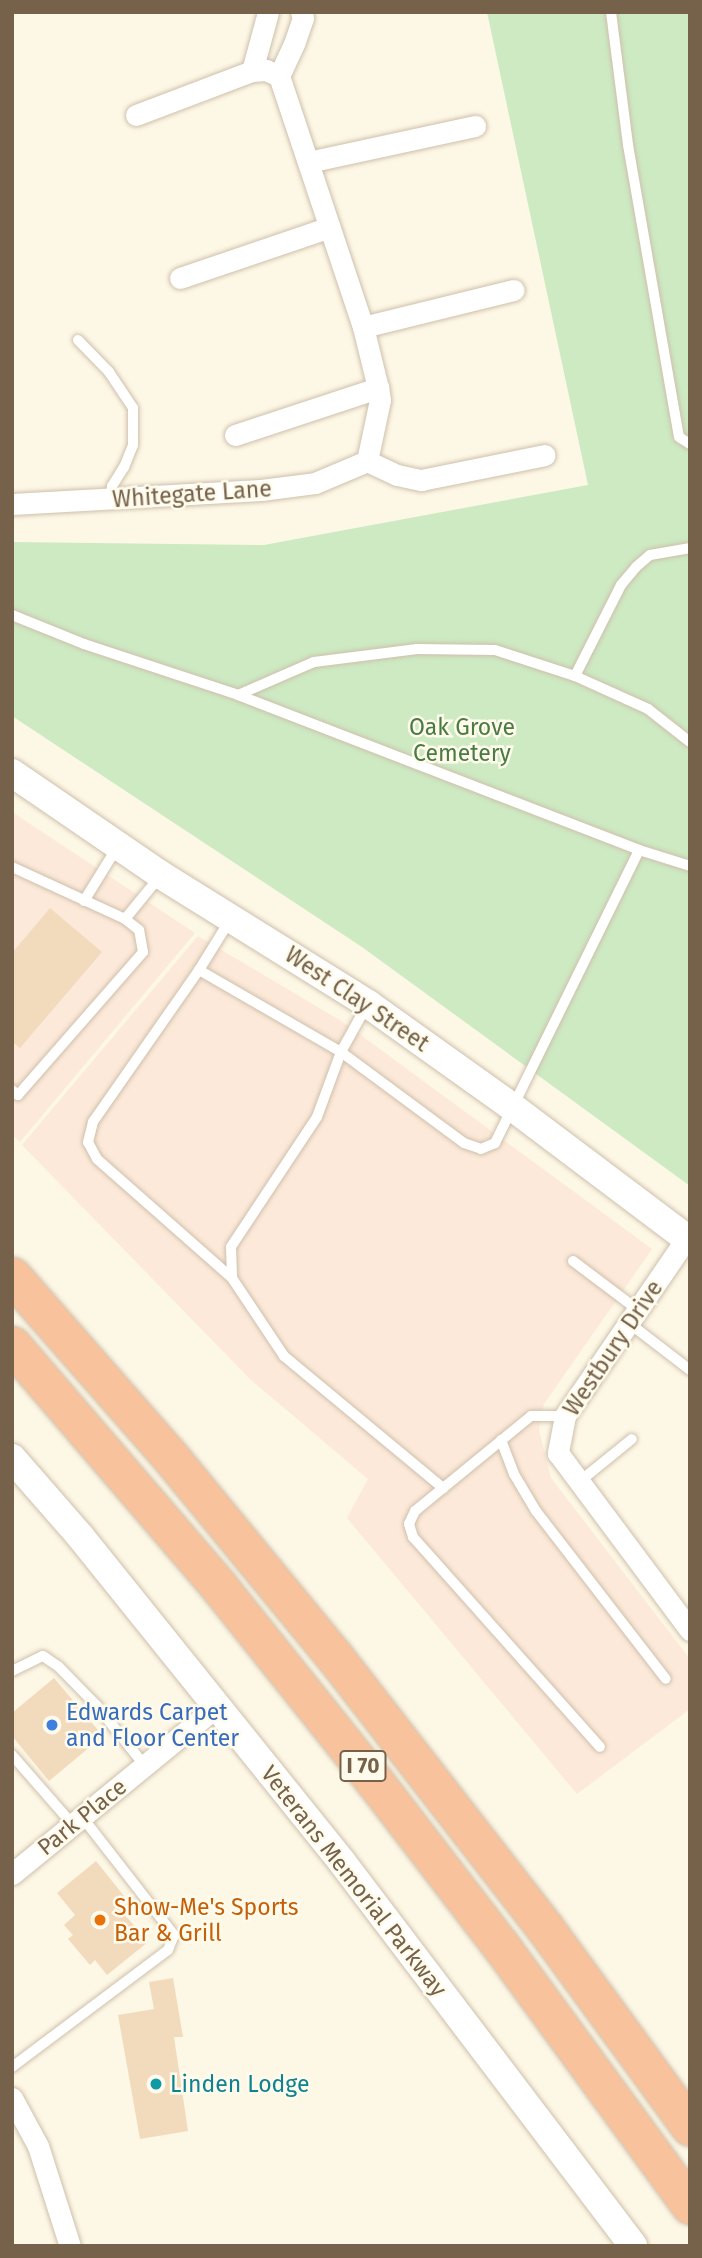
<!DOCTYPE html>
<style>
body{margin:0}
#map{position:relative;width:702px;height:2258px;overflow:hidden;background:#fdf7e5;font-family:"Fira Sans",sans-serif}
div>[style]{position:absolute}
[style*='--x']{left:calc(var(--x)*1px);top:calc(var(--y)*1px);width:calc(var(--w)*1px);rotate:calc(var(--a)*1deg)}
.commercial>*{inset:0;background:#fde9d9}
.green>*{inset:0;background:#cdeac3}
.building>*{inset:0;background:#f2dbbd}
.roads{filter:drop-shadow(0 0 2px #cec0ac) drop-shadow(0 0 2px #cec0ac)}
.lane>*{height:10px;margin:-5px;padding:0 5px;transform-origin:5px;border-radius:5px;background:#fff}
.street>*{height:21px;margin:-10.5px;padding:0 10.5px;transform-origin:10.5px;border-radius:10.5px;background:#fff}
.secondary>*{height:28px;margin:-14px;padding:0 14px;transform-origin:14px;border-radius:14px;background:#fff}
.highway>*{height:37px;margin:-18.5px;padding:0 18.5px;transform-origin:18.5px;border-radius:18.5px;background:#f7c29c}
.dots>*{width:19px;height:19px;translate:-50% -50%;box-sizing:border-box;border:4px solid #fffbec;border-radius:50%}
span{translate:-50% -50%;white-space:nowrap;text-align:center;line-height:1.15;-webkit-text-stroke:5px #fffbec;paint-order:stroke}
.shield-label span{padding:2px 5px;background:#fffbec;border:2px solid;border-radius:5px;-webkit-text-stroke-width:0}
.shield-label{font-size:21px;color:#76614a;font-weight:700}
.street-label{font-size:23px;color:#76614a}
.park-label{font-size:23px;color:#4a7c42}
.shop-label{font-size:23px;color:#366cbe}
.left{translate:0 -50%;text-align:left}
.food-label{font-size:23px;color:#c56008}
.culture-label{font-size:23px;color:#0d838f}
.frame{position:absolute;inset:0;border:14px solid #76614a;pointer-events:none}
</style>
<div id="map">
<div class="commercial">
<i style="clip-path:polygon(12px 812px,195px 933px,20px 1142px,12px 1135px)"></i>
<i style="clip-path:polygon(198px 936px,343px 1022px,652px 1249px,544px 1404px,539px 1430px,551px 1478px,690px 1659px,690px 1709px,577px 1794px,347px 1518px,368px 1479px,251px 1380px,22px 1145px)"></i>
</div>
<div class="green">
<i style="clip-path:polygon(487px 12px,690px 12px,690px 1186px,362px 947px,12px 716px,12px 542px,264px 545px,588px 485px)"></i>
</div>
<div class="building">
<i style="clip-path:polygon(50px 908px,102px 952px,20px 1048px,12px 1042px,12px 953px)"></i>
<i style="clip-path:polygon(54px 1678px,103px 1736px,49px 1781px,12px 1736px,12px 1713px)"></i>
<i style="clip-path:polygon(96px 1861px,124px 1896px,115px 1903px,148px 1942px,107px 1975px,95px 1960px,90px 1965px,68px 1939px,73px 1935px,64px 1925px,75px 1915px,57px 1893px)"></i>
<i style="clip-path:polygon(173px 1978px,183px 2037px,174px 2037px,188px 2131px,140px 2139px,118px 2015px,154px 2009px,149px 1982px)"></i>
</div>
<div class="roads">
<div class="lane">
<i style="--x:611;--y:12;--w:134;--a:82.7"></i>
<i style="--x:628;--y:145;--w:296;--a:80.1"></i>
<i style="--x:679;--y:437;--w:13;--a:32"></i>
<i style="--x:78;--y:340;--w:45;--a:45.9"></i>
<i style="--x:109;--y:372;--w:43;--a:56.3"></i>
<i style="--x:133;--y:408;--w:37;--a:90"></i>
<i style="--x:133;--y:445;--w:24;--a:112"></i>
<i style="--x:124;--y:467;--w:22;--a:122"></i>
<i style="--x:112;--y:486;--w:14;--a:98"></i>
<i style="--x:12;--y:615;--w:78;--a:21.9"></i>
<i style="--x:84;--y:644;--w:162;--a:18.3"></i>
<i style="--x:238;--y:695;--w:430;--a:21.1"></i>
<i style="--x:575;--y:676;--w:102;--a:-63.2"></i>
<i style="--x:621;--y:585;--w:23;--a:-50"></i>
<i style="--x:636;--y:567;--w:18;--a:-41"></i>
<i style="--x:650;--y:555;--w:41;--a:-9.9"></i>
<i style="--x:238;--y:695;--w:83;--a:-23.5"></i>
<i style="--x:314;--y:662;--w:104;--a:-7.2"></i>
<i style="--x:417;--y:649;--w:78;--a:0.7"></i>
<i style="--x:495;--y:650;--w:84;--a:18"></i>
<i style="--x:575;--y:676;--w:80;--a:24.3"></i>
<i style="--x:648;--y:709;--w:53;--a:38.2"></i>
<i style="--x:12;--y:867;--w:124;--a:24.7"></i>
<i style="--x:84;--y:901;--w:65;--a:-58.3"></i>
<i style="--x:230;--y:920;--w:59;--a:121.8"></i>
<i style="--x:199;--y:970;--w:185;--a:124.9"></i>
<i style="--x:93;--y:1122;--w:21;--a:104"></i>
<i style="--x:88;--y:1142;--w:19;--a:62"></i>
<i style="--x:97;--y:1159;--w:180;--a:41.4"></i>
<i style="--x:199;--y:970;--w:164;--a:30"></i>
<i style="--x:341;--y:1052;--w:153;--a:36.5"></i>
<i style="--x:464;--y:1143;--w:18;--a:19"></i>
<i style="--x:481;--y:1149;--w:15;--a:-23"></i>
<i style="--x:495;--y:1143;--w:326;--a:-63.8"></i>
<i style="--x:639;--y:850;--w:53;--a:17.4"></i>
<i style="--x:367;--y:1005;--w:54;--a:119"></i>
<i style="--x:341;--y:1052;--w:69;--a:110.3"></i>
<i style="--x:317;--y:1117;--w:156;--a:123.5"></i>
<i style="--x:231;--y:1247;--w:31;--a:88"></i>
<i style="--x:232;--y:1278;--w:94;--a:56.3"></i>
<i style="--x:284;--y:1356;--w:207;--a:39.7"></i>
<i style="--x:12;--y:1090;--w:8;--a:40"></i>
<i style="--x:18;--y:1095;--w:190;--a:-48.8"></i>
<i style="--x:143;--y:952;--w:22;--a:-100"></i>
<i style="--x:139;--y:930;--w:18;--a:-142"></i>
<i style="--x:125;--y:919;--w:57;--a:-50.7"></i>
<i style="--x:573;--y:1261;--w:81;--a:37"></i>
<i style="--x:629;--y:1323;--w:77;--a:37.6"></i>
<i style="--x:565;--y:1416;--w:34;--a:180"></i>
<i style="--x:531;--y:1416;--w:150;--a:140.7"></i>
<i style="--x:415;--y:1511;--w:14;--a:115"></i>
<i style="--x:409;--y:1524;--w:14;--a:73"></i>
<i style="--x:413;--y:1537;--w:281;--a:48.3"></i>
<i style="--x:501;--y:1440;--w:36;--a:69"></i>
<i style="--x:514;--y:1474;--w:43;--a:59.3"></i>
<i style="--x:536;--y:1511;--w:212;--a:52.3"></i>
<i style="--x:579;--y:1482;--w:68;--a:-39.1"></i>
<i style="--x:12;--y:1671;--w:34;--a:-26"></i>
<i style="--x:43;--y:1656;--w:18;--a:34"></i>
<i style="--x:58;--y:1666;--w:56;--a:45.7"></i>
<i style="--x:97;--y:1706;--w:77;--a:51.3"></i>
<i style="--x:12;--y:1755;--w:93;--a:48.9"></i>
<i style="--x:12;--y:2067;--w:195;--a:-36.9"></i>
<i style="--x:168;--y:1950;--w:16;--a:-68"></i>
<i style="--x:174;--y:1935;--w:150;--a:-127.9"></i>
</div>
<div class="street">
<i style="--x:252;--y:71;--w:61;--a:-74.8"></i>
<i style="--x:136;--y:115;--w:124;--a:-20.8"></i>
<i style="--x:252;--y:71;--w:14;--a:-4"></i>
<i style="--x:266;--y:70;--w:14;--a:25"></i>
<i style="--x:308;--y:162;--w:171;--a:-12.2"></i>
<i style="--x:180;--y:278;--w:158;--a:-18.8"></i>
<i style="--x:363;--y:327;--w:155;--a:-13.8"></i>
<i style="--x:235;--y:435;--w:151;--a:-18.2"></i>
<i style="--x:367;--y:461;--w:33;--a:25"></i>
<i style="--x:397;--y:475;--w:25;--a:12"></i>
<i style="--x:421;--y:480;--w:126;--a:-11.4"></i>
<i style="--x:12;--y:504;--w:249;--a:-3.2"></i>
<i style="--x:261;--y:490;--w:54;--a:-7.4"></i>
<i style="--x:315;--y:483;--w:56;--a:-22.9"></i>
<i style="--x:367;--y:461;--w:62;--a:-78"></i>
<i style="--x:380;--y:400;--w:12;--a:-99"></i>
<i style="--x:378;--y:388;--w:63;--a:-103.8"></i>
<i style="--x:363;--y:327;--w:265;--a:-108.5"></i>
<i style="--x:279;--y:76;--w:35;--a:-65"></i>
<i style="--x:294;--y:44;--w:28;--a:-71"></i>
<i style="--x:303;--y:18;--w:6;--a:-108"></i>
<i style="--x:686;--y:1239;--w:214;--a:124.4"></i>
<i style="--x:565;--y:1416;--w:38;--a:101"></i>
<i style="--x:558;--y:1453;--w:221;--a:53.3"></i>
<i style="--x:12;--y:1874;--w:265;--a:-39.3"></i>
<i style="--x:12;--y:2098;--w:55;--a:61.6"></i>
<i style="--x:38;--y:2146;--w:105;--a:72.3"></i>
</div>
<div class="secondary">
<i style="--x:12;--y:773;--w:181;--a:34.4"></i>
<i style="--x:161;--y:875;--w:244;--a:31.9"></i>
<i style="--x:368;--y:1004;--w:176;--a:35.5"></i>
<i style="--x:511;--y:1106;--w:224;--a:37"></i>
<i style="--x:12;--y:1458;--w:103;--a:48.9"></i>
<i style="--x:80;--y:1536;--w:418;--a:51.2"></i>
<i style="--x:342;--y:1862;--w:482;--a:52.8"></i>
</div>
<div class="highway">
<i style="--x:12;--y:1276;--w:243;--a:48.8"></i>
<i style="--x:172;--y:1459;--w:255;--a:50.6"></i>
<i style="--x:334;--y:1656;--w:344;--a:52.2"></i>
<i style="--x:545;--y:1928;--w:246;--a:53.9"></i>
<i style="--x:12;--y:1345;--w:320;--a:49.4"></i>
<i style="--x:220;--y:1588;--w:248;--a:51.4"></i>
<i style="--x:375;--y:1782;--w:207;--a:52.5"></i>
<i style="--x:501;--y:1946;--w:321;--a:53.9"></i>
</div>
</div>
<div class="dots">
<i style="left:52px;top:1725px;background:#3f7fe0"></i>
<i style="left:100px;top:1920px;background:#e8710a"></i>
<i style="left:156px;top:2084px;background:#0f9aa8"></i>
</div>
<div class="shield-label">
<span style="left:363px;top:1766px">I 70</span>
</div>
<div class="street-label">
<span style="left:192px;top:494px;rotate:-4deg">Whitegate Lane</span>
<span style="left:357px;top:999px;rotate:34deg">West Clay Street</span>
<span style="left:613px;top:1348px;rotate:-56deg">Westbury Drive</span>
<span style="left:82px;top:1817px;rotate:-39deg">Park Place</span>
<span style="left:354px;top:1881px;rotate:52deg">Veterans Memorial Parkway</span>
</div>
<div class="park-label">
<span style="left:462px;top:740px">Oak Grove<br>Cemetery</span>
</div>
<div class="shop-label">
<span class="left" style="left:66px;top:1725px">Edwards Carpet<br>and Floor Center</span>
</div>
<div class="food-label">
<span class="left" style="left:114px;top:1920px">Show-Me's Sports<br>Bar &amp; Grill</span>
</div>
<div class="culture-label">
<span class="left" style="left:170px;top:2084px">Linden Lodge</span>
</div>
<div class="frame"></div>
</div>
